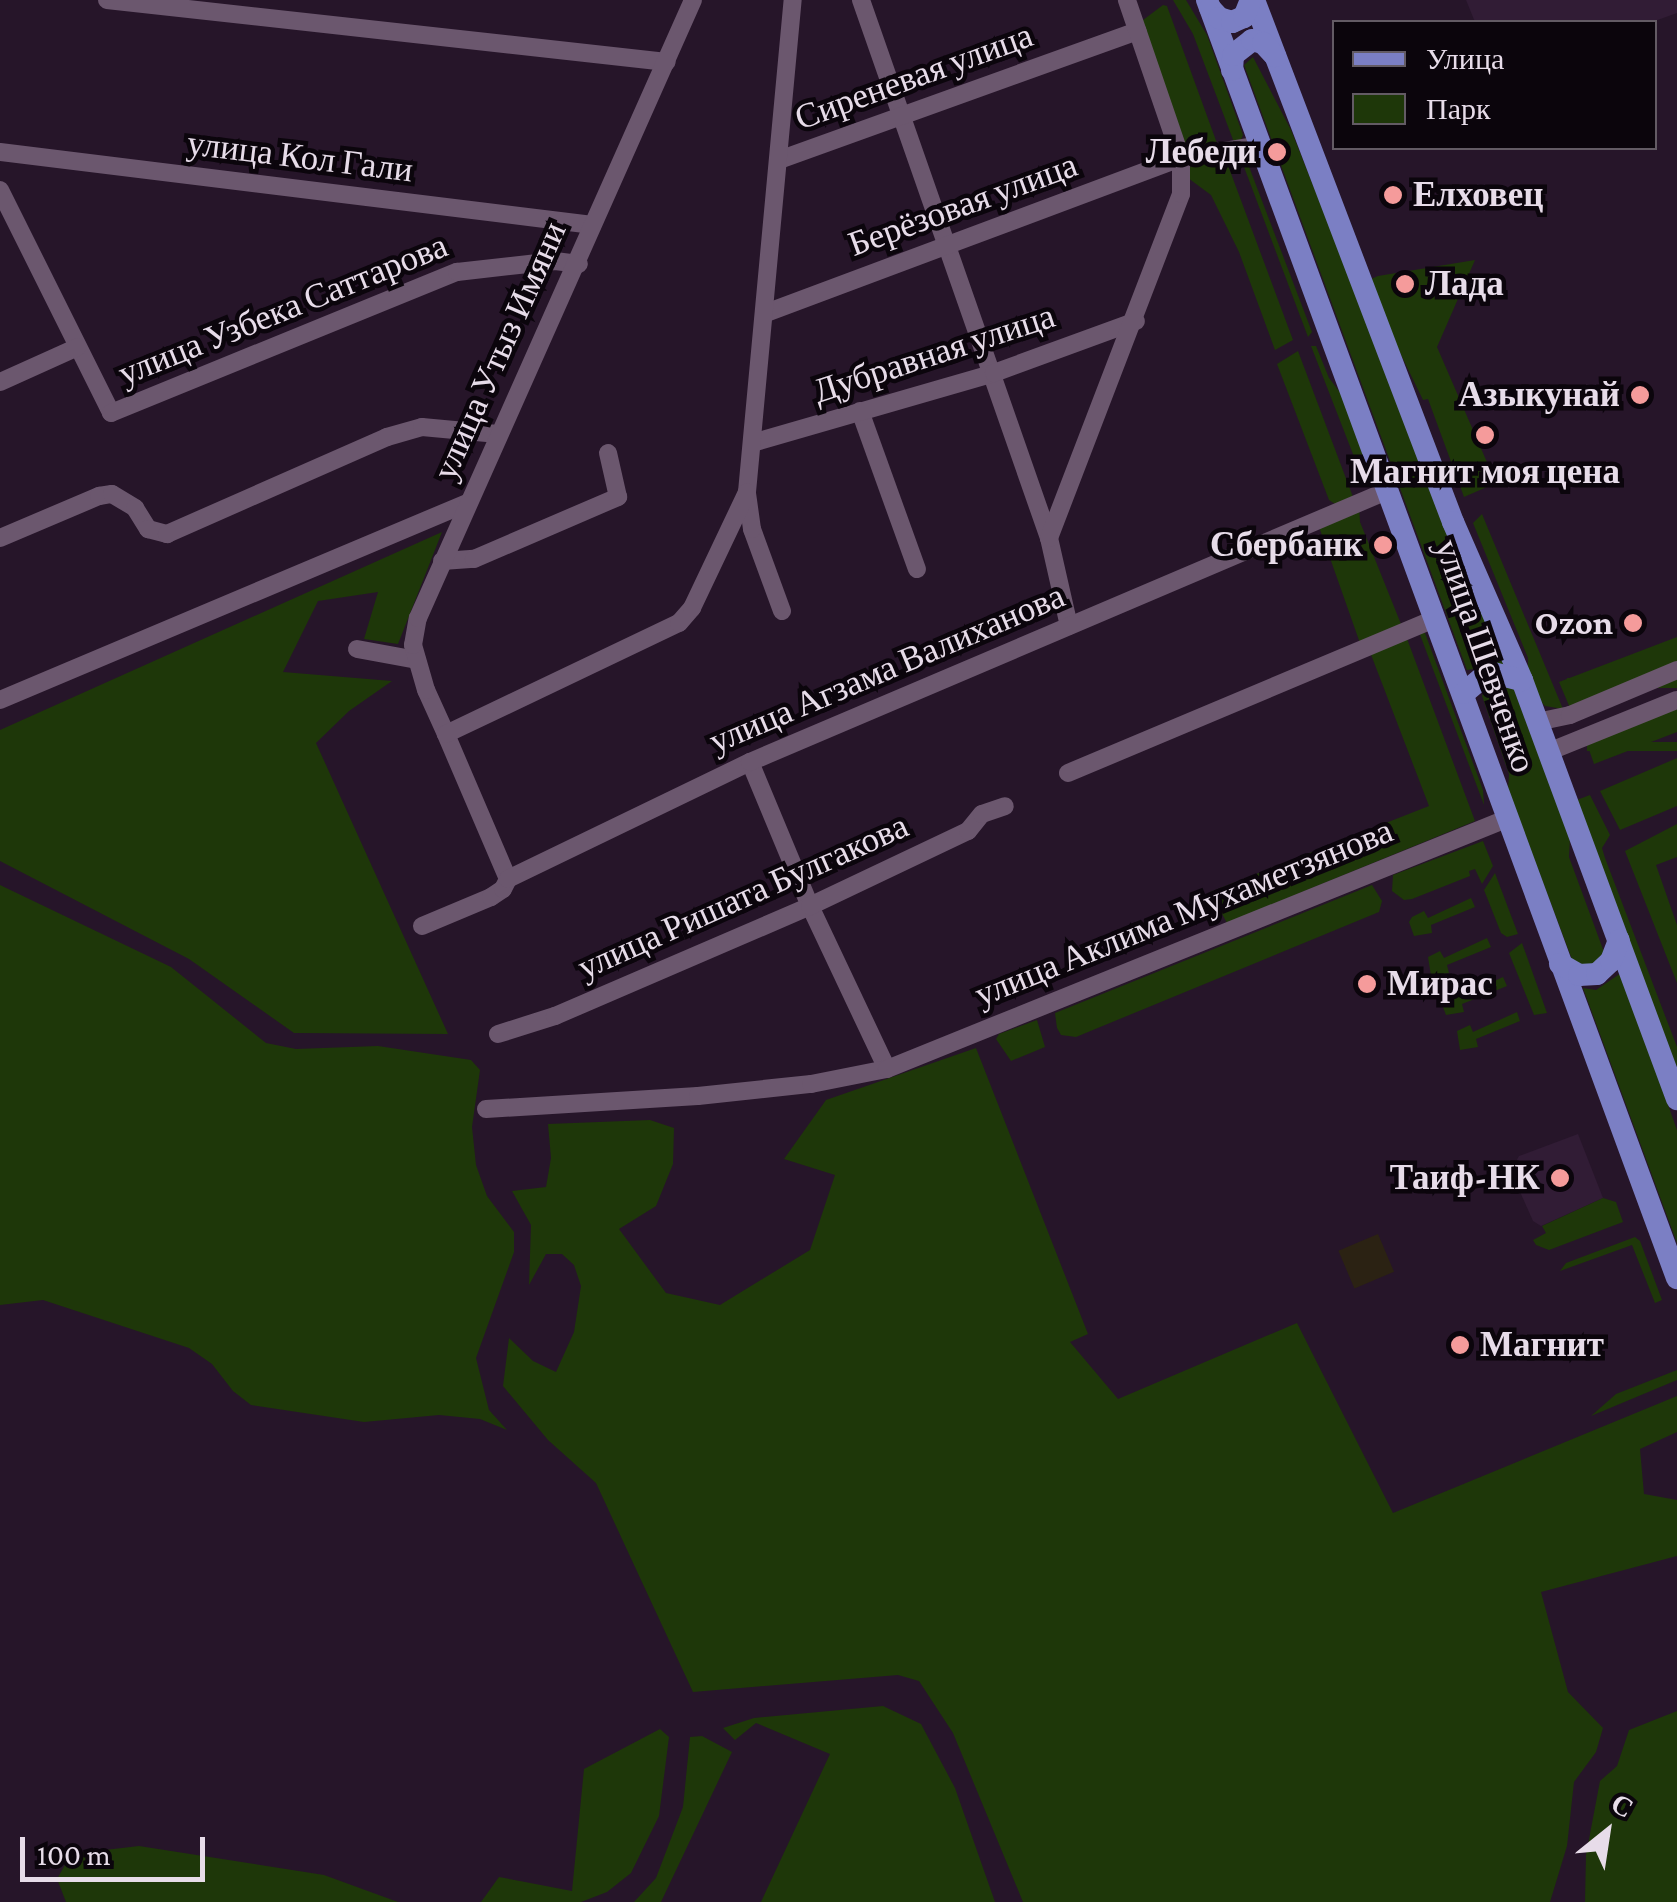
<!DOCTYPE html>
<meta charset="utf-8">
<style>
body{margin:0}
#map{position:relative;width:1677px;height:1902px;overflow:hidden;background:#261529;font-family:"Crimson Pro",serif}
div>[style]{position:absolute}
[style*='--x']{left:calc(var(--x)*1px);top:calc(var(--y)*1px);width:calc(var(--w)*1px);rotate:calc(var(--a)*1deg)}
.built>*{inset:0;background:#311c35}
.industrial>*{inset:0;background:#2b2213;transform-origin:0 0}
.green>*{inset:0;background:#1e3709;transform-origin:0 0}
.minor>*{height:18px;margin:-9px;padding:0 9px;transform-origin:9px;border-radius:9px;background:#6b576e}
.major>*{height:22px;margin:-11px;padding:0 11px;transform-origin:11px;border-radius:11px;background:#7b7fc4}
.dots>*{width:28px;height:28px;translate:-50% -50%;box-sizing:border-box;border:5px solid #0b050c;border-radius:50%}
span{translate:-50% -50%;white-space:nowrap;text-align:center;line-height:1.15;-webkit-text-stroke:9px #0b050c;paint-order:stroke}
.street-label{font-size:35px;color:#e7dce9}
.poi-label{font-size:35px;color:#e7dce9;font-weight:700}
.right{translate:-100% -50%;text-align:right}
.left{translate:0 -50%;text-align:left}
.legend{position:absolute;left:1332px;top:20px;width:325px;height:130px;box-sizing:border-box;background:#0b050c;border:2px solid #635b64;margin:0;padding:12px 18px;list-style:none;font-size:30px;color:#e7dce9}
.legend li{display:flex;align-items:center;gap:20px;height:50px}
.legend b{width:50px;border:2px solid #635b64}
.north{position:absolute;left:1557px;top:1782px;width:100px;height:100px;-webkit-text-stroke:8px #0b050c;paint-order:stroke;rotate:30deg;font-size:28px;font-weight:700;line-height:40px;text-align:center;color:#e7dce9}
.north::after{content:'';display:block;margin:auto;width:35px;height:45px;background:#e7dce9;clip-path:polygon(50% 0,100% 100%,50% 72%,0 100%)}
.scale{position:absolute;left:20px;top:1837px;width:185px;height:45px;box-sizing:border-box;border:5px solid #e7dce9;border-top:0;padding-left:12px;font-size:30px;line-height:35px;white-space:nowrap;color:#e7dce9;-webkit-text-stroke:8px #0b050c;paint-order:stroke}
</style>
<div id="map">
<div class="built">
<i style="clip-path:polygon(1466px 0,1677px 0,1677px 13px,1652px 22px,1475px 22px)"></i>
<i style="clip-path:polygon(1578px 1134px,1603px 1198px,1541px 1226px,1533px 1221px,1513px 1176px,1514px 1165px,1519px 1156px)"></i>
</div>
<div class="industrial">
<i style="left:1378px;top:1234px;width:41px;height:43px;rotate:67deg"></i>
</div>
<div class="green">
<i style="clip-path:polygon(1173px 0,1186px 0,1207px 35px,1243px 135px,1239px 144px,1235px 145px,1193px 34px)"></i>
<i style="clip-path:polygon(1163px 5px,1167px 6px,1218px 146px,1189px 151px,1182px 147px,1139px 23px)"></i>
<i style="clip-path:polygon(1253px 57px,1291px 130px,1504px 664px,1467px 670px,1244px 65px)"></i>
<i style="clip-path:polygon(1241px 159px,1248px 164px,1312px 332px,1308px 337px)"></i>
<i style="clip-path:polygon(1226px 160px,1293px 340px,1275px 350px,1239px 252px,1211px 195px,1188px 178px,1191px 164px)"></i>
<i style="clip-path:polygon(1475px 260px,1437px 347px,1496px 483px,1464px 497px,1428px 399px,1423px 400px,1370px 291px,1371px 279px,1378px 276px)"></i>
<i style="clip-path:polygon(1311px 346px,1316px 346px,1329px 378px,1342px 395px,1367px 466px,1358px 467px)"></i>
<i style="clip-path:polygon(1298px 351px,1353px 497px,1335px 504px,1329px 500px,1277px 364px)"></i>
<i style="clip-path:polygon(1359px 506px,1360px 522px,1403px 629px,1361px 646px,1318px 524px)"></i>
<i style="clip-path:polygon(1482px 514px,1563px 709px,1545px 706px,1535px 695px,1528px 678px,1528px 658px,1473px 523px)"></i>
<i style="clip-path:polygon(442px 532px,398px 644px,364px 639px,378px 592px,318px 601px,283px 672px,392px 681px,349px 711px,316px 743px,448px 1034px,294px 1033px,189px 959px,0 861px,0 730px)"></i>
<i style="clip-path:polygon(1419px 632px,1425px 633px,1483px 790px,1484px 805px)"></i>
<i style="clip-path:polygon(1406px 636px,1475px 821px,1227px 923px,1210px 892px,1429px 806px,1370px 652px)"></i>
<i style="clip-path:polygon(1677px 637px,1677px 663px,1570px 708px,1559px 682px)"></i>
<i style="left:1677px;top:678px;width:10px;height:110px;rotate:90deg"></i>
<i style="clip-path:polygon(1487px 684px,1513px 687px,1570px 837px,1569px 857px,1604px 952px,1597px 964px,1583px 968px,1573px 962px,1508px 790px,1509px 774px,1482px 696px)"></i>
<i style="clip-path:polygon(1677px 708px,1677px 732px,1594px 764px,1587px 744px)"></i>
<i style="left:1677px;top:742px;width:9px;height:90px;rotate:90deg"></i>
<i style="clip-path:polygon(1677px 758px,1677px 806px,1620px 830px,1600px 791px)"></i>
<i style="clip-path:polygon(1590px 795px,1610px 835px,1602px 848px,1605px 858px,1677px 1047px,1677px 1068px,1574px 801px)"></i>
<i style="clip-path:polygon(1677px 824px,1677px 857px,1656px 865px,1677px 925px,1677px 983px,1625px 851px)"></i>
<i style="clip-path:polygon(1483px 841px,1493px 866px,1482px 884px,1475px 869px,1469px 871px,1470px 876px,1412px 899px,1404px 900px,1392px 891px,1393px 875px)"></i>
<i style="clip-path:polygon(1495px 873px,1518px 934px,1507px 937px,1501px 933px,1484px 890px)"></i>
<i style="clip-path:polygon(0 885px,171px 967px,266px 1043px,296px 1049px,378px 1046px,471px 1060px,480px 1070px,472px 1127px,476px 1165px,487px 1196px,514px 1232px,514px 1252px,476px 1358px,489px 1410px,507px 1430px,480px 1419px,439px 1415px,364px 1422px,251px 1405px,233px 1391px,212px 1364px,189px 1348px,43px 1300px,0 1305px)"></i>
<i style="clip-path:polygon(1372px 885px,1382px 901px,1379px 912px,1076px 1037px,1061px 1035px,1057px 1028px,1055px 1013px)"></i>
<i style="clip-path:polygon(1471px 898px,1475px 907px,1431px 925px,1432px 933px,1414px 936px,1409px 922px,1412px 917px,1424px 911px,1428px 918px)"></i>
<i style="clip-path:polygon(1487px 938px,1491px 947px,1447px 965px,1449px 973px,1431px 976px,1428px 957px,1440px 951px,1444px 958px)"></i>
<i style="clip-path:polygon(1522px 943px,1547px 1013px,1534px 1015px,1509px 953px)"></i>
<i style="clip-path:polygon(1621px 973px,1677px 1130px,1677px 1243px,1583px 988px,1596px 990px)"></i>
<i style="clip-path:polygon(1503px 977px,1507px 986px,1462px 1004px,1464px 1012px,1446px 1015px,1441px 1002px,1443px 996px,1456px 990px,1459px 997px)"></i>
<i style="clip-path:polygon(1517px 1012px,1520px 1021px,1476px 1039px,1478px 1047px,1460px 1050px,1457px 1031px,1470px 1025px,1473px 1032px)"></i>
<i style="clip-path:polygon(1037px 1020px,1045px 1047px,1011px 1061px,996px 1039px,999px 1034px)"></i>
<i style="clip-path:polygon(976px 1048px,1088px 1334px,1070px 1342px,1118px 1399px,1297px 1323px,1393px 1513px,1677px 1396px,1677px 1432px,1640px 1449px,1644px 1494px,1677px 1500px,1677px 1556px,1541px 1592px,1568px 1692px,1603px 1728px,1596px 1752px,1574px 1782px,1567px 1846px,1550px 1902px,1023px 1902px,953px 1733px,919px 1681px,898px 1675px,693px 1692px,596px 1483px,548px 1440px,503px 1386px,509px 1338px,533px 1361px,556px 1372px,574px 1332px,581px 1286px,574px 1265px,562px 1254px,546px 1254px,529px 1285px,531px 1225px,512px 1191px,546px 1187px,551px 1158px,548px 1124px,650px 1120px,674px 1128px,673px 1164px,656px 1206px,619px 1229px,666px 1293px,720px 1305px,810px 1250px,835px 1175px,784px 1159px,826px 1100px)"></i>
<i style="clip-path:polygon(1603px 1198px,1616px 1202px,1623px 1222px,1549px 1250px,1536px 1245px,1533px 1240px,1546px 1233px,1542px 1226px)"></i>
<i style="clip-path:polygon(1635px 1237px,1640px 1241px,1662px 1300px,1655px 1303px,1632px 1245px,1560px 1271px,1566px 1263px)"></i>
<i style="clip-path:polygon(1677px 1370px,1677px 1380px,1591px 1416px,1616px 1394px)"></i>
<i style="clip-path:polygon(883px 1706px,921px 1724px,955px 1788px,995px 1902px,761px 1902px,830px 1754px,756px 1723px,735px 1740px,723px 1728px,754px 1718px)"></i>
<i style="clip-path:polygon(1677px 1711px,1677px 1902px,1585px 1902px,1586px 1855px,1600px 1781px,1617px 1766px,1629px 1730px)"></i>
<i style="clip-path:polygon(660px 1729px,669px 1737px,659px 1816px,631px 1873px,607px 1892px,581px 1902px,481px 1902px,499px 1877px,572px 1891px,584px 1769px)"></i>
<i style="clip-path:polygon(702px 1736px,732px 1752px,661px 1902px,634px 1902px,656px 1878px,683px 1807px,690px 1737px)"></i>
<i style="clip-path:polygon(139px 1846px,324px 1875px,398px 1902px,66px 1902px,57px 1879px,71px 1854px)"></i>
</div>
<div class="minor">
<i style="--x:107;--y:0;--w:563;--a:6.32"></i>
<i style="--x:861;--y:0;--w:570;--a:70.74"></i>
<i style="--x:0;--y:152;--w:597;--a:7.02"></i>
<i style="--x:779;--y:160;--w:381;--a:-19.8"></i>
<i style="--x:0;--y:190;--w:249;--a:63.5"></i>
<i style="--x:111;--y:413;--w:374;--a:-22.2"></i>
<i style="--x:457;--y:272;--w:99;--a:-6.4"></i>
<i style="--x:555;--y:261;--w:24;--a:7"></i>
<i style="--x:766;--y:313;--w:443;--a:-20.5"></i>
<i style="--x:1181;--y:158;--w:80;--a:-9.3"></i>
<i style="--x:0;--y:382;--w:85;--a:-24.2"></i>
<i style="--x:860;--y:411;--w:168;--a:70.2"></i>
<i style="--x:752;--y:443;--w:252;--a:-16.1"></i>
<i style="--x:994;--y:373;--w:151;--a:-20.1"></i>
<i style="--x:0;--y:538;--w:108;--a:-23"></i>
<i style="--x:99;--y:496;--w:13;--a:-9"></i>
<i style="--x:112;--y:494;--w:27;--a:31"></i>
<i style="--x:135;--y:508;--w:25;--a:58"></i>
<i style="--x:148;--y:529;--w:20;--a:15"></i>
<i style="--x:167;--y:534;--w:240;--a:-23.8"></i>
<i style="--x:387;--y:437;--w:36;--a:-16"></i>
<i style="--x:422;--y:427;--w:76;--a:5.3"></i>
<i style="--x:442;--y:561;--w:32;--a:-4"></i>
<i style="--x:474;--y:559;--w:157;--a:-23.3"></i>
<i style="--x:618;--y:497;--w:45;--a:-102.8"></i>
<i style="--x:782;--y:611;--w:87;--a:-110.1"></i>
<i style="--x:752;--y:529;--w:37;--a:-98"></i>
<i style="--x:747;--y:492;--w:494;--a:-84.7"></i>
<i style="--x:1069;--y:626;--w:90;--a:-102.8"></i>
<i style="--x:1049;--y:538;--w:368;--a:-69"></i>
<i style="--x:1181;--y:194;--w:36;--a:-90"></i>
<i style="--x:1181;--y:158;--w:167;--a:-108.9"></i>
<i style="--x:357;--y:649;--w:61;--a:10.4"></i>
<i style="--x:0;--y:700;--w:507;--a:-22.87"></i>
<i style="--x:1537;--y:722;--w:34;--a:-12"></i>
<i style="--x:1570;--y:715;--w:116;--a:-22.8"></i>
<i style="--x:446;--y:734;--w:48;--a:-114.4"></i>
<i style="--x:426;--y:690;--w:47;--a:-106.1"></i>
<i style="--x:413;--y:645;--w:27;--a:-80"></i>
<i style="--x:418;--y:618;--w:676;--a:-66.01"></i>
<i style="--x:1548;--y:752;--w:139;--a:-22"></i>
<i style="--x:750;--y:762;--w:156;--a:67.4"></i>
<i style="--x:810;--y:906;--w:180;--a:64.7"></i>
<i style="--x:1068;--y:773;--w:398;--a:-22.8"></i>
<i style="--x:508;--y:879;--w:158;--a:-113.2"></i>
<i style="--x:446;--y:734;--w:258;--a:-25.5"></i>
<i style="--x:679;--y:623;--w:20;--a:-49"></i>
<i style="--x:692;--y:608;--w:128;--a:-64.6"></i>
<i style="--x:422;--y:926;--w:75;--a:-22.8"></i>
<i style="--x:491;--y:897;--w:14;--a:-34"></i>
<i style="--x:503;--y:889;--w:11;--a:-63"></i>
<i style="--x:508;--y:879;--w:269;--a:-25.8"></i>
<i style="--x:750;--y:762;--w:694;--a:-23.06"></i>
<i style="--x:498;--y:1034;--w:60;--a:-17.5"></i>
<i style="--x:555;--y:1016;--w:278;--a:-23.3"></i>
<i style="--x:810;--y:906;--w:175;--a:-25.4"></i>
<i style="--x:968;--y:831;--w:22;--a:-51"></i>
<i style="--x:982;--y:814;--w:24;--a:-19"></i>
<i style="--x:486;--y:1109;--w:212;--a:-3.5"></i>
<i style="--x:698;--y:1096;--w:114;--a:-6.1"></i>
<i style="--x:811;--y:1084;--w:77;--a:-11.2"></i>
<i style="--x:887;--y:1069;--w:668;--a:-21.99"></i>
</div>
<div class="major">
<i style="--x:1207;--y:0;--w:1362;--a:69.81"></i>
<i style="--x:1254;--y:0;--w:559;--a:69.13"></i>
<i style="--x:1453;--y:522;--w:172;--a:66.4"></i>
<i style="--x:1522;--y:680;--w:447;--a:69.7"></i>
<i style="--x:1210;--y:8;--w:13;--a:48"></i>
<i style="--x:1219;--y:18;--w:14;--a:17"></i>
<i style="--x:1232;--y:22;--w:13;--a:-23"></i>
<i style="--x:1244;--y:17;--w:18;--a:-68"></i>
<i style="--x:1232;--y:70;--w:15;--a:-86"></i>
<i style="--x:1233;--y:55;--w:24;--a:-38"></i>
<i style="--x:1252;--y:40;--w:11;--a:15"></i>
<i style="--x:1263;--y:43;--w:18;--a:47"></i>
<i style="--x:1464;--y:693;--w:33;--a:-40"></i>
<i style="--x:1489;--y:672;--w:34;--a:14"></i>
<i style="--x:1560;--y:964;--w:22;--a:30"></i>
<i style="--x:1579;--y:975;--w:18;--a:-3"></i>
<i style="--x:1597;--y:974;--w:19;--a:-43"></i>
<i style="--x:1611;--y:961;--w:22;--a:-69"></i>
</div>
<div class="dots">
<i style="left:1277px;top:152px;background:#f59b9b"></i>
<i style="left:1393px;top:195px;background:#f59b9b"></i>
<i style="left:1405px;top:284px;background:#f59b9b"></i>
<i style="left:1640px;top:395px;background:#f59b9b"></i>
<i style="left:1485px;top:435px;background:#f59b9b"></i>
<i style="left:1383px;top:545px;background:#f59b9b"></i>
<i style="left:1633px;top:623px;background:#f59b9b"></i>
<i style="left:1367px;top:984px;background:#f59b9b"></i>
<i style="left:1560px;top:1178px;background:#f59b9b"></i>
<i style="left:1460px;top:1345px;background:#f59b9b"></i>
</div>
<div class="street-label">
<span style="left:914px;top:77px;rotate:-20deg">Сиреневая улица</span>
<span style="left:300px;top:157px;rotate:7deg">улица Кол Гали</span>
<span style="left:963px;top:205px;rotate:-20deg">Берёзовая улица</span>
<span style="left:283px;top:310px;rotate:-22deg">улица Узбека Саттарова</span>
<span style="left:500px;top:351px;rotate:-66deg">улица Утыз Имяни</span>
<span style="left:934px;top:354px;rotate:-18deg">Дубравная улица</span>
<span style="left:1485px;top:656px;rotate:71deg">улица Шевченко</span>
<span style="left:887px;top:669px;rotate:-23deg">улица Агзама Валиханова</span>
<span style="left:743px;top:897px;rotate:-24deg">улица Ришата Булгакова</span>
<span style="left:1184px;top:913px;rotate:-22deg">улица Аклима Мухаметзянова</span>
</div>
<div class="poi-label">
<span class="right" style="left:1257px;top:152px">Лебеди</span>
<span class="left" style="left:1413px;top:195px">Елховец</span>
<span class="left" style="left:1425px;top:284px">Лада</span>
<span class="right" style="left:1620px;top:395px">Азыкунай</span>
<span style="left:1485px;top:472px">Магнит моя цена</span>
<span class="right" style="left:1363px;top:545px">Сбербанк</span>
<span class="right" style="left:1613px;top:623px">Ozon</span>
<span class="left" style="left:1387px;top:984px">Мирас</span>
<span class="right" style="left:1540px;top:1178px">Таиф-НК</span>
<span class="left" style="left:1480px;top:1345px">Магнит</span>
</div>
<ul class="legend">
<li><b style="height:12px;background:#7b7fc4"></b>Улица</li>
<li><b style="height:28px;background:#1e3709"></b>Парк</li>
</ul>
<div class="north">С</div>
<div class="scale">100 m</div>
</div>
